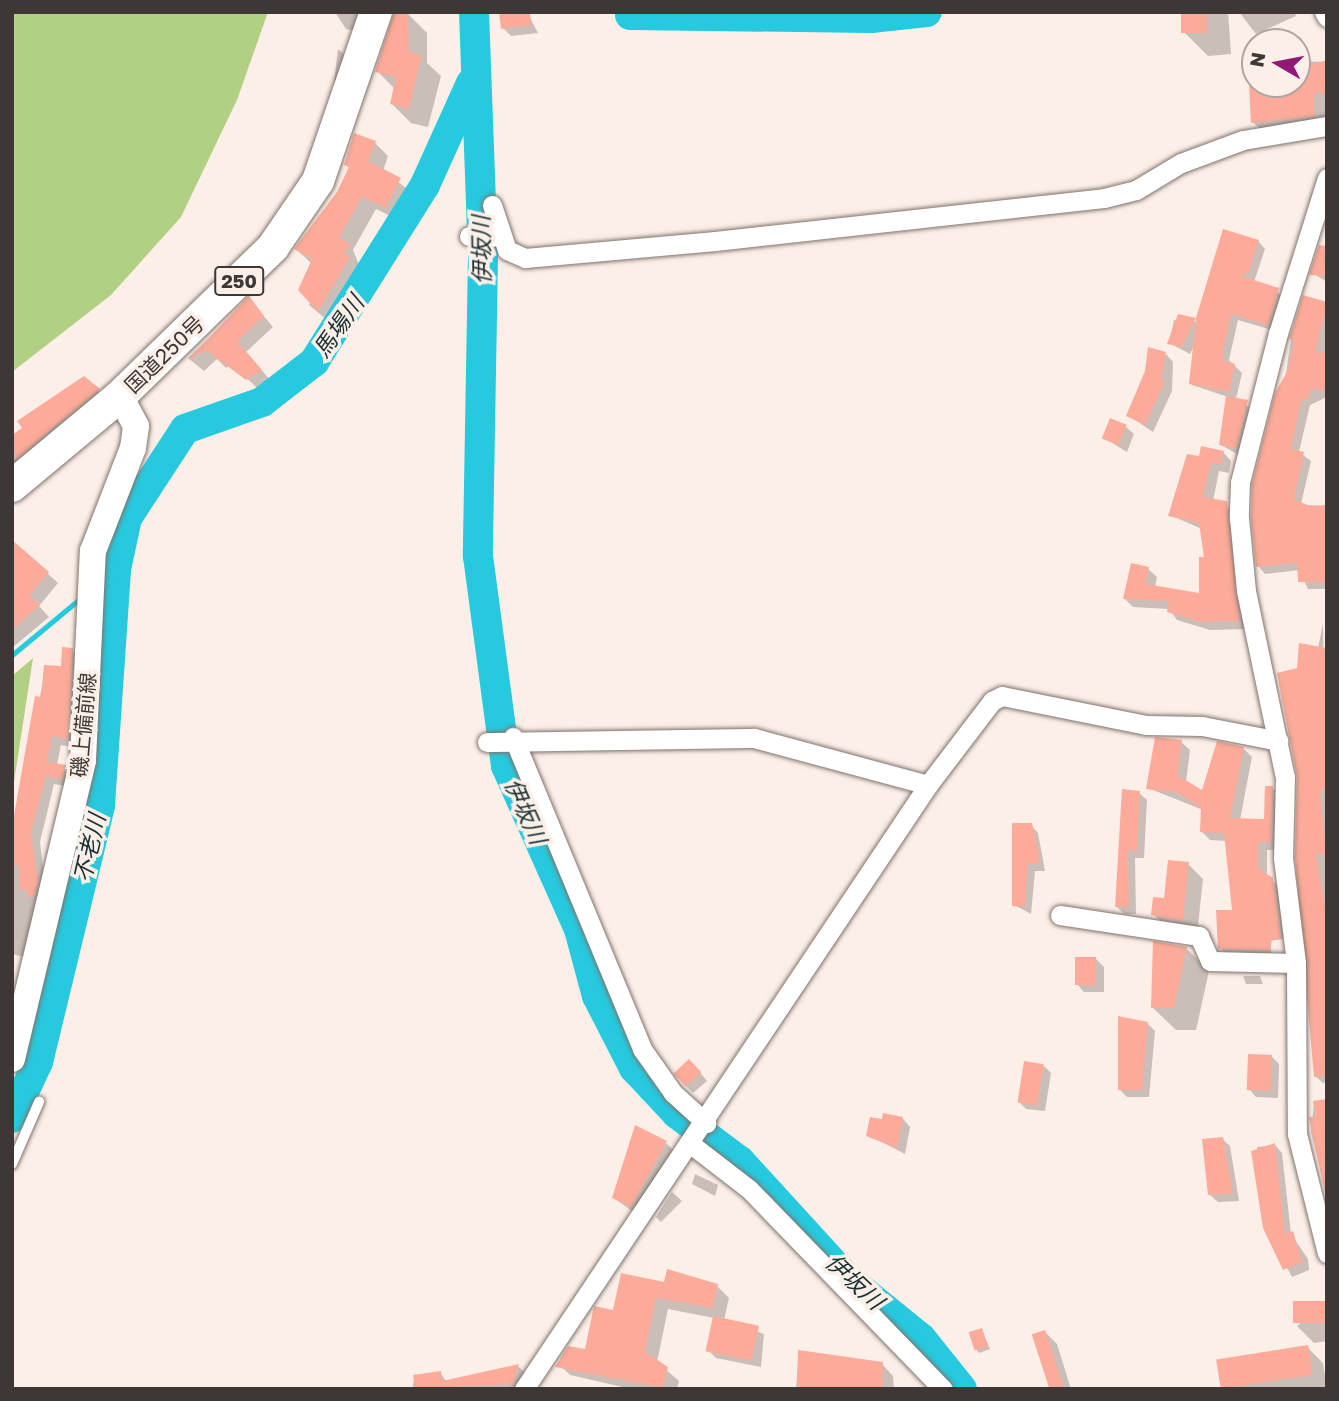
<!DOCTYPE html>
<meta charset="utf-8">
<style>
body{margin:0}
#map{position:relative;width:1339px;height:1401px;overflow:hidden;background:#fcefe7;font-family:"Golos Text","Noto Sans JP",sans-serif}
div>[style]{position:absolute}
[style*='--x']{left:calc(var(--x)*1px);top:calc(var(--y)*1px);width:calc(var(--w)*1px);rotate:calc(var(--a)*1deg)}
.green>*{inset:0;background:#b2d083}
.shadow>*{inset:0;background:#0003}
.stream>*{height:5px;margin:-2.5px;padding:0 2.5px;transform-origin:2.5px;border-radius:2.5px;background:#26c9de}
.river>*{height:30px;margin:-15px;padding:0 15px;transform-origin:15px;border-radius:15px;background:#26c9de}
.building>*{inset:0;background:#fcaa99;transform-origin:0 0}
.roads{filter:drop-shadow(0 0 2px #7f736c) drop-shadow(0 0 2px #7f736c)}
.service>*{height:10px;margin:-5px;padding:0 5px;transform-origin:5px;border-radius:5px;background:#fff}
.minor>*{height:19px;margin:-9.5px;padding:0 9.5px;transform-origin:9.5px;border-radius:9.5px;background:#fff}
.secondary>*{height:26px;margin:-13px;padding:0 13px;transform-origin:13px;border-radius:13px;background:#fff}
.trunk>*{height:32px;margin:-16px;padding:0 16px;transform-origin:16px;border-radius:16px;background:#fff}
span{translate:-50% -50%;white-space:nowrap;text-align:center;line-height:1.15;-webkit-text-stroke:7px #fcefe7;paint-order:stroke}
.shield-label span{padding:2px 5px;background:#fcefe7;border:2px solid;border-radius:5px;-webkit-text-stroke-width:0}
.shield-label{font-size:19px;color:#3d3835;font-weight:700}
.street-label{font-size:21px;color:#3d3835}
.water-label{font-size:23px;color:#183135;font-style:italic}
.frame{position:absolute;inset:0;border:14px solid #3d3835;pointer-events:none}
.north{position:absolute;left:1241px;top:28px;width:70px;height:70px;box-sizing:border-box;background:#fcefe7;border:2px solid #b0a6a0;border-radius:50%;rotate:280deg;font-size:19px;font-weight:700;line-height:28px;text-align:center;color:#3d3835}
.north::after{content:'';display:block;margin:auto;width:24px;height:32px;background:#921875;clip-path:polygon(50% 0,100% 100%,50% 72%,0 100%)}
</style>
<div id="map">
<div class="green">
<i style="clip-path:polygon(12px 12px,268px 12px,237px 100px,181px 217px,111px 295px,12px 372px)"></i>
<i style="clip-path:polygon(33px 658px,12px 795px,12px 676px)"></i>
</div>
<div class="shadow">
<i style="clip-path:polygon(335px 12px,364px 12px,359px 32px,346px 29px)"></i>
<i style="clip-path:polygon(527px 12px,538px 33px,511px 36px,503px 28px)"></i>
<i style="clip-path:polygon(1183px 12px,1228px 12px,1231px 54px,1208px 56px,1184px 32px)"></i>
<i style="clip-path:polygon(1239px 12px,1294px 12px,1296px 16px,1256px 34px)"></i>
<i style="clip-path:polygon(408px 14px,427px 33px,427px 63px,441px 76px,428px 127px,411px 123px,391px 103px,395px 89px,377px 71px)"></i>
<i style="clip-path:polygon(338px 49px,368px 74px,357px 106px,334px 83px)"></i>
<i style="clip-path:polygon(1250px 59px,1255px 84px,1297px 84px,1297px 61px,1327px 62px,1327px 129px,1267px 136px,1253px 122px)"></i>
<i style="clip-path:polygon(375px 143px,388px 156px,383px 171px,413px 193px,399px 220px,376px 209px,353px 250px,362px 272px,332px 324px,309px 305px,312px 299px,300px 286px,312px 264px,296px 249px,338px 193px,350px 169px,346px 165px)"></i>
<i style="clip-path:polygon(1258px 241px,1265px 249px,1254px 282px,1286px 297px,1275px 331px,1238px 320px,1229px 360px,1242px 373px,1236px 399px,1260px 414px,1248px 460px,1221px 445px,1228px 397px,1192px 385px,1196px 343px,1190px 354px,1169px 343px,1174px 320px,1198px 322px)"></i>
<i style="clip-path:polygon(1327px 251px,1327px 282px,1312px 273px)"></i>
<i style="clip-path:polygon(1304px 297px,1327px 304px,1327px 397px,1310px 405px,1299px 452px,1311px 461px,1301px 504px,1327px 507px,1327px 589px,1308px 589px,1299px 570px,1265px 574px,1258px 566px,1291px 339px)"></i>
<i style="clip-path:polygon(249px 299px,273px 327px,246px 352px,271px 381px,258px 389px,231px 363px,226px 368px,217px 359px,204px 371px,188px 358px)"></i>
<i style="clip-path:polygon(1166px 354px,1173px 362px,1172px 391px,1153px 432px,1128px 415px)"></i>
<i style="clip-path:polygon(84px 378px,118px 409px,12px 491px,12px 440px)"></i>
<i style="clip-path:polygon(1126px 427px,1134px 434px,1127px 452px,1104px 438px)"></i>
<i style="clip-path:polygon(1223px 452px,1231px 461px,1229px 473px,1219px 471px,1213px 501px,1235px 512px,1247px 629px,1210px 630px,1177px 620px,1169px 609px,1133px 607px,1125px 599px,1148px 569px,1157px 577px,1155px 587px,1201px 595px,1206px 559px,1202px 529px,1170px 515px,1200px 458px)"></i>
<i style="clip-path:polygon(12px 541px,58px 583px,39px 606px,49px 617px,12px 648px)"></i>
<i style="clip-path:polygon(1323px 623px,1327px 929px,1313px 931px,1299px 669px,1318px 648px)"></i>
<i style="clip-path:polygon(72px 650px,81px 659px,77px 748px,61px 745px,57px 765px,74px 776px,71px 787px,54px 784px,40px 842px,46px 893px,29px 958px,12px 954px,12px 831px,46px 667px,62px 668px)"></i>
<i style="clip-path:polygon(1181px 742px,1190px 750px,1186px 782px,1203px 792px,1243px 748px,1252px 757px,1240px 820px,1265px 821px,1272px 788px,1281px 796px,1279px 850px,1267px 850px,1267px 876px,1281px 889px,1287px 938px,1270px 941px,1272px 958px,1229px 957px,1220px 948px,1217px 911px,1234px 912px,1227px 841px,1210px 840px,1202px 832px,1203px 810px,1148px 788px)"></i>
<i style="clip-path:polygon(1139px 793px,1147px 800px,1144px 858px,1135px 858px,1136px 914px,1124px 914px,1117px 907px)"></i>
<i style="clip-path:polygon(1031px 825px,1038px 833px,1045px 871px,1035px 871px,1031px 914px,1014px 905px)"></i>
<i style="clip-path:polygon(1188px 864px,1203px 879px,1197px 935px,1168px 929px,1153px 914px)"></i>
<i style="clip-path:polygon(1327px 945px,1327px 1082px,1323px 1083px,1315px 1076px)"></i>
<i style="clip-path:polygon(1186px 948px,1209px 971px,1196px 1030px,1176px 1030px,1153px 1008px)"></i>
<i style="clip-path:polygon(1096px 959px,1104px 967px,1104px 992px,1084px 992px,1077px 984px)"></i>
<i style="clip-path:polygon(1243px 976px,1260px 976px,1263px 984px,1246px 984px)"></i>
<i style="clip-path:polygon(1147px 1023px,1155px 1031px,1149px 1097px,1127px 1097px,1119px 1089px)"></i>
<i style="clip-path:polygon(1272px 1057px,1279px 1064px,1278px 1098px,1256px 1097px,1249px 1089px)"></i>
<i style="clip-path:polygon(1044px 1066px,1051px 1073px,1045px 1111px,1026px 1109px,1019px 1102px)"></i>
<i style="clip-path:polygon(697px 1069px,707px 1081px,693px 1093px,685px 1085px)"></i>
<i style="clip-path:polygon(1314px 1103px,1327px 1195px,1311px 1132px)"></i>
<i style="clip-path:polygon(871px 1119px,903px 1119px,910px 1127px,905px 1154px,868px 1135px)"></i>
<i style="clip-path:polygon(1222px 1139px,1230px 1146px,1239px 1201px,1218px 1202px,1210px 1195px)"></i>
<i style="clip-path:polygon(666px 1143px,682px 1159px,647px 1222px,614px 1198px)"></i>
<i style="clip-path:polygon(1275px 1145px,1282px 1153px,1291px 1234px,1308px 1259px,1309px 1270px,1292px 1277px,1265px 1228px,1257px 1147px)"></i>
<i style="clip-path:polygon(695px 1174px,718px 1185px,715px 1196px,692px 1184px)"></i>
<i style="clip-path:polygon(672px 1192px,682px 1201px,661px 1222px,656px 1217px)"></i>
<i style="clip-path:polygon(666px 1284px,717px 1286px,729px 1298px,724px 1320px,764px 1334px,761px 1367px,716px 1358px,708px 1350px,714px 1318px,668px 1309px,657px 1362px,679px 1381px,677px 1389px,631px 1389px,570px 1375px,558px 1363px,586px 1352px,615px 1311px)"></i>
<i style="clip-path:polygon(1327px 1303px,1327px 1341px,1314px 1343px,1297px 1326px)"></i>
<i style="clip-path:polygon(982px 1330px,990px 1349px,979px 1353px,976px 1349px)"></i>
<i style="clip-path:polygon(1045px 1332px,1057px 1344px,1071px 1389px,1051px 1389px)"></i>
<i style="clip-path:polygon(1307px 1347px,1323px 1363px,1327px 1389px,1222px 1388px)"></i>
<i style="clip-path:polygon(799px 1352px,882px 1364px,893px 1376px,894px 1389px,796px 1389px)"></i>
<i style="clip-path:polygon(518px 1366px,525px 1373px,520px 1389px,412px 1389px,415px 1376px,440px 1373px,447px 1382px)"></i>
</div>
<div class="stream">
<i style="--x:101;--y:581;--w:19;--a:-39"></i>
<i style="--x:12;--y:655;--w:92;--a:-39.7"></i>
</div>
<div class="river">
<i style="--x:474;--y:12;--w:244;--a:87.9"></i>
<i style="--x:483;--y:256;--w:300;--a:91"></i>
<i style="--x:478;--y:556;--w:212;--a:82.4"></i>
<i style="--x:506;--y:766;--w:179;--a:65.9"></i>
<i style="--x:579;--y:929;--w:69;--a:75"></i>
<i style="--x:597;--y:996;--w:81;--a:62.8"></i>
<i style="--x:634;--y:1068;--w:63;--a:46.9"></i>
<i style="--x:677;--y:1114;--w:79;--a:36.7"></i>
<i style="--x:740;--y:1161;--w:159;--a:47.6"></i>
<i style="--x:847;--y:1278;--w:95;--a:39"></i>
<i style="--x:921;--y:1338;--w:65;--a:51.2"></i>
<i style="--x:630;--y:15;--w:241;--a:0.7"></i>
<i style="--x:871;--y:18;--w:56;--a:-6.1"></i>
<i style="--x:12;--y:1118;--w:62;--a:-65.1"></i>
<i style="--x:38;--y:1062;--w:264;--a:-76.4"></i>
<i style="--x:100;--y:805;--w:237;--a:-86.1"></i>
<i style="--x:116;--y:569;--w:52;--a:-77.8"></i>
<i style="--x:127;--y:518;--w:106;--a:-56.9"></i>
<i style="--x:185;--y:429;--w:82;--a:-19.3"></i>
<i style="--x:262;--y:402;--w:66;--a:-37.6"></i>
<i style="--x:314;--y:362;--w:209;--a:-57.9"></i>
<i style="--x:425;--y:185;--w:112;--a:-65.7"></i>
</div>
<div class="building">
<i style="clip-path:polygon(394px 12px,408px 12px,409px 52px,422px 55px,409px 109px,390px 104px,396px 77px,375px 72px)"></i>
<i style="clip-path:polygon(499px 12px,530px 12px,531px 25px,501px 29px)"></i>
<i style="left:1181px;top:12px;width:26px;height:21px"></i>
<i style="clip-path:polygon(1327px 60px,1327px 93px,1314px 94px,1315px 116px,1251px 123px,1249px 84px,1301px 84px,1301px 68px)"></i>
<i style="clip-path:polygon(354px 133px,376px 141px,368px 161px,401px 178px,386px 208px,362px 197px,339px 238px,350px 244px,344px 254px,350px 257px,318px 312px,298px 290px,312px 259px,294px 249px,337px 192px,349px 167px,344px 165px)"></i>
<i style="clip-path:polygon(1223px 229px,1259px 240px,1249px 272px,1241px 276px,1279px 288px,1268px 325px,1231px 314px,1223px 352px,1224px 361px,1235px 364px,1229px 392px,1189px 384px,1196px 318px)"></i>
<i style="clip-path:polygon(1319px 245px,1327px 246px,1327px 276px,1309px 275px)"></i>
<i style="clip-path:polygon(1303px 295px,1327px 302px,1315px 353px,1327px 352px,1327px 391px,1311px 389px,1308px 400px,1302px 398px,1291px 449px,1304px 452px,1294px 499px,1309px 506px,1327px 505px,1327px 582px,1298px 582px,1297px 563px,1256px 567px,1251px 518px,1252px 484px,1275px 393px,1288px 370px,1294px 340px,1289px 339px)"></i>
<i style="clip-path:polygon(249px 296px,264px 316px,237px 341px,262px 370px,246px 380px,206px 350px,188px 360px)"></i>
<i style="clip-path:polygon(1178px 314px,1196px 318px,1182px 347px,1167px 344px)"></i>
<i style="clip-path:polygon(1148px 347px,1166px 352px,1161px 379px,1165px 382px,1145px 425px,1126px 416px,1145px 371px)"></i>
<i style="clip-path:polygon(84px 376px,100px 389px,16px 459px,12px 435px,22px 428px,17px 421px)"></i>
<i style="clip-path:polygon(1226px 396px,1248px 400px,1236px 448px,1219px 445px)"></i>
<i style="left:1110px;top:418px;width:18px;height:22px;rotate:22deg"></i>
<i style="clip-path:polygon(1201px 446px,1224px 451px,1221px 465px,1211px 463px,1203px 497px,1227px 501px,1240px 621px,1200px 622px,1167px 612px,1169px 601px,1123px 599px,1131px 563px,1149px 567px,1146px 584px,1199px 593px,1199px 557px,1204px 557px,1199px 523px,1168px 516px,1187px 454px,1199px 456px)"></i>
<i style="clip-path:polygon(12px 540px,49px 572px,29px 596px,40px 605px,12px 630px)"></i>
<i style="clip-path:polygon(1299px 643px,1327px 648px,1327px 789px,1320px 790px,1326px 854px,1316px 854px,1327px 919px,1327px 1076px,1314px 1077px,1295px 857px,1297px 777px,1277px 673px,1297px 668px)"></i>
<i style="clip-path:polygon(62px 647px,73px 648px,68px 739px,52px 736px,47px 762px,66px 765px,62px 779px,46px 776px,31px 832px,38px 883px,34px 896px,27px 897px,27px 890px,20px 890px,19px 865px,12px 866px,12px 827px,35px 696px,41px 697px,44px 665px,61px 666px)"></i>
<i style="clip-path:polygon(1155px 737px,1182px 740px,1177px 775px,1202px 790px,1217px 741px,1244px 747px,1230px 818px,1264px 819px,1265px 786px,1273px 786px,1271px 842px,1258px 842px,1259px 869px,1273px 878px,1281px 939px,1272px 940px,1270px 950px,1218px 949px,1216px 910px,1232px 910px,1224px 833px,1200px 832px,1201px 808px,1176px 792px,1146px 789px)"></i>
<i style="clip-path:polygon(1122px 789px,1140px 791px,1137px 851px,1128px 851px,1129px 907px,1115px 907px)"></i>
<i style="clip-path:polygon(1012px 823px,1032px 823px,1038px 849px,1039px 864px,1028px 864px,1025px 907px,1012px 906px)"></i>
<i style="clip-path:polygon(1168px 860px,1189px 862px,1183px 921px,1151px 915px,1153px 897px,1164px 898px)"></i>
<i style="clip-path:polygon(1153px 941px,1187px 947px,1174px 1008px,1151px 1008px)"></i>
<i style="left:1075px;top:957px;width:21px;height:28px"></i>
<i style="clip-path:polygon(1118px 1016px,1148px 1022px,1142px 1090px,1118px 1090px)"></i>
<i style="left:1248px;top:1054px;width:24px;height:36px;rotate:2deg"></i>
<i style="left:689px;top:1059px;width:18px;height:21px;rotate:47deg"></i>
<i style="left:1024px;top:1061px;width:20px;height:42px;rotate:9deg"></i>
<i style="clip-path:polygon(1327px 1099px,1327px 1202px,1309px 1117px,1316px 1117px,1313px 1101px)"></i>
<i style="clip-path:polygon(883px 1113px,903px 1117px,897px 1148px,866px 1136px,870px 1117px,882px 1119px)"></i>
<i style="clip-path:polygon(635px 1125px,667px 1141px,631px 1207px,612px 1198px)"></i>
<i style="clip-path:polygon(1223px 1137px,1233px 1194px,1208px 1195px,1202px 1139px)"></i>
<i style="clip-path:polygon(1275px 1143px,1285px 1234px,1293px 1231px,1302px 1262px,1283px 1270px,1263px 1228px,1251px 1151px)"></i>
<i style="clip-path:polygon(667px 1269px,718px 1284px,713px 1308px,656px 1298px,645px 1352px,668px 1367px,663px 1388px,555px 1367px,568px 1346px,585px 1349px,594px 1306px,613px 1310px,621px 1273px,664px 1282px)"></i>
<i style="left:1327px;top:1301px;width:22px;height:34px;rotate:90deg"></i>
<i style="left:713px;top:1316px;width:47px;height:36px;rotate:12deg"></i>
<i style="left:982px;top:1328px;width:19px;height:14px;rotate:72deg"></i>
<i style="left:1045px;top:1330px;width:62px;height:14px;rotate:72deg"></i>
<i style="left:1308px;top:1345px;width:30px;height:93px;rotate:81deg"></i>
<i style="clip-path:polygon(798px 1350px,883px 1362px,883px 1387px,797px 1389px)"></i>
<i style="clip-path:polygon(519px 1364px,513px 1384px,415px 1389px,413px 1375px,441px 1371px,442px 1381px)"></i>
</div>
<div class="roads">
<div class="service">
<i style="--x:12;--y:1164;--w:68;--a:-66.5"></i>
</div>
<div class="minor">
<i style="--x:1324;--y:12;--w:6;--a:59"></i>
<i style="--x:1327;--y:178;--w:163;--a:107.5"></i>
<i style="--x:1278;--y:333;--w:154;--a:104.3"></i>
<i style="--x:1240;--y:482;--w:36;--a:92"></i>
<i style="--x:1239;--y:518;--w:73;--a:84.5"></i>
<i style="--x:1246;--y:591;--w:190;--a:78.2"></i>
<i style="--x:1285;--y:777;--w:81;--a:91.4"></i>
<i style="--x:1283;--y:858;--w:106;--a:82.9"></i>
<i style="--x:1296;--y:963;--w:171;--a:89.7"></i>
<i style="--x:1297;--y:1134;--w:123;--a:75.9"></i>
<i style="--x:492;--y:205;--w:47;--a:71.6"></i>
<i style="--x:507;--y:250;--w:20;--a:24"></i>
<i style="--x:525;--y:258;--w:191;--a:-5.1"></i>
<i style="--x:715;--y:241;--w:391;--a:-6.3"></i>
<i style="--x:1104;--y:198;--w:33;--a:-14"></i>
<i style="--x:1136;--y:190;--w:52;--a:-31"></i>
<i style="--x:1181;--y:163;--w:66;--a:-20.4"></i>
<i style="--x:1243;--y:140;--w:85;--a:-9.5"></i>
<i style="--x:469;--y:236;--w:24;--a:2"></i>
<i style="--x:513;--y:737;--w:338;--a:67.5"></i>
<i style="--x:642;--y:1049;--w:54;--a:54.8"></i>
<i style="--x:673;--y:1093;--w:45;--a:42.3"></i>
<i style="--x:487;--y:742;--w:267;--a:-0.9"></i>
<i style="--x:754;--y:738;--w:180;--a:15.1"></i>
<i style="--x:1060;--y:915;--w:141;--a:8.6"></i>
<i style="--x:1199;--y:936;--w:27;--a:66"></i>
<i style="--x:1210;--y:961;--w:86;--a:1.3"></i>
<i style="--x:692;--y:1145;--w:72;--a:37.7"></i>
<i style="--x:749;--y:1189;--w:279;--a:45.9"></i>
<i style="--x:524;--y:1389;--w:727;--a:-56.22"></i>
<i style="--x:928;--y:785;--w:106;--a:-52.7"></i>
<i style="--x:992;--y:701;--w:11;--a:-27"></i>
<i style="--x:1002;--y:696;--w:147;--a:11.4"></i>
<i style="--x:1146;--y:725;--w:56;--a:1"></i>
<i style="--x:1202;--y:726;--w:78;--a:11"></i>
</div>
<div class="secondary">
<i style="--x:12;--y:1059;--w:307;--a:-76.6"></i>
<i style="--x:83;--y:760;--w:209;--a:-87.3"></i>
<i style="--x:93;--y:551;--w:110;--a:-68.8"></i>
<i style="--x:133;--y:448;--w:22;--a:-82"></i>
<i style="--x:136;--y:426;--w:34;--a:-118"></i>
</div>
<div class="trunk">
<i style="--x:12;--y:486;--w:141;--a:-39.8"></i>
<i style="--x:120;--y:396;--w:214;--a:-44.2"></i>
<i style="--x:273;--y:247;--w:80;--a:-55.7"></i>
<i style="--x:318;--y:181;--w:179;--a:-71.1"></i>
</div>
</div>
<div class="shield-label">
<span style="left:239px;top:281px">250</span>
</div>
<div class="street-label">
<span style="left:164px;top:354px;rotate:-44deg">国道250号</span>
<span style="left:83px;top:725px;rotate:-85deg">磯上備前線</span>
</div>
<div class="water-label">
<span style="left:481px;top:250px;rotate:-91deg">伊坂川</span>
<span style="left:338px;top:326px;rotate:-55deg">馬場川</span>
<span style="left:526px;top:811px;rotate:66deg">伊坂川</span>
<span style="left:89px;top:848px;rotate:-77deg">不老川</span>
<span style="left:855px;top:1281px;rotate:43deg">伊坂川</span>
</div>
<div class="frame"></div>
<div class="north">N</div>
</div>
